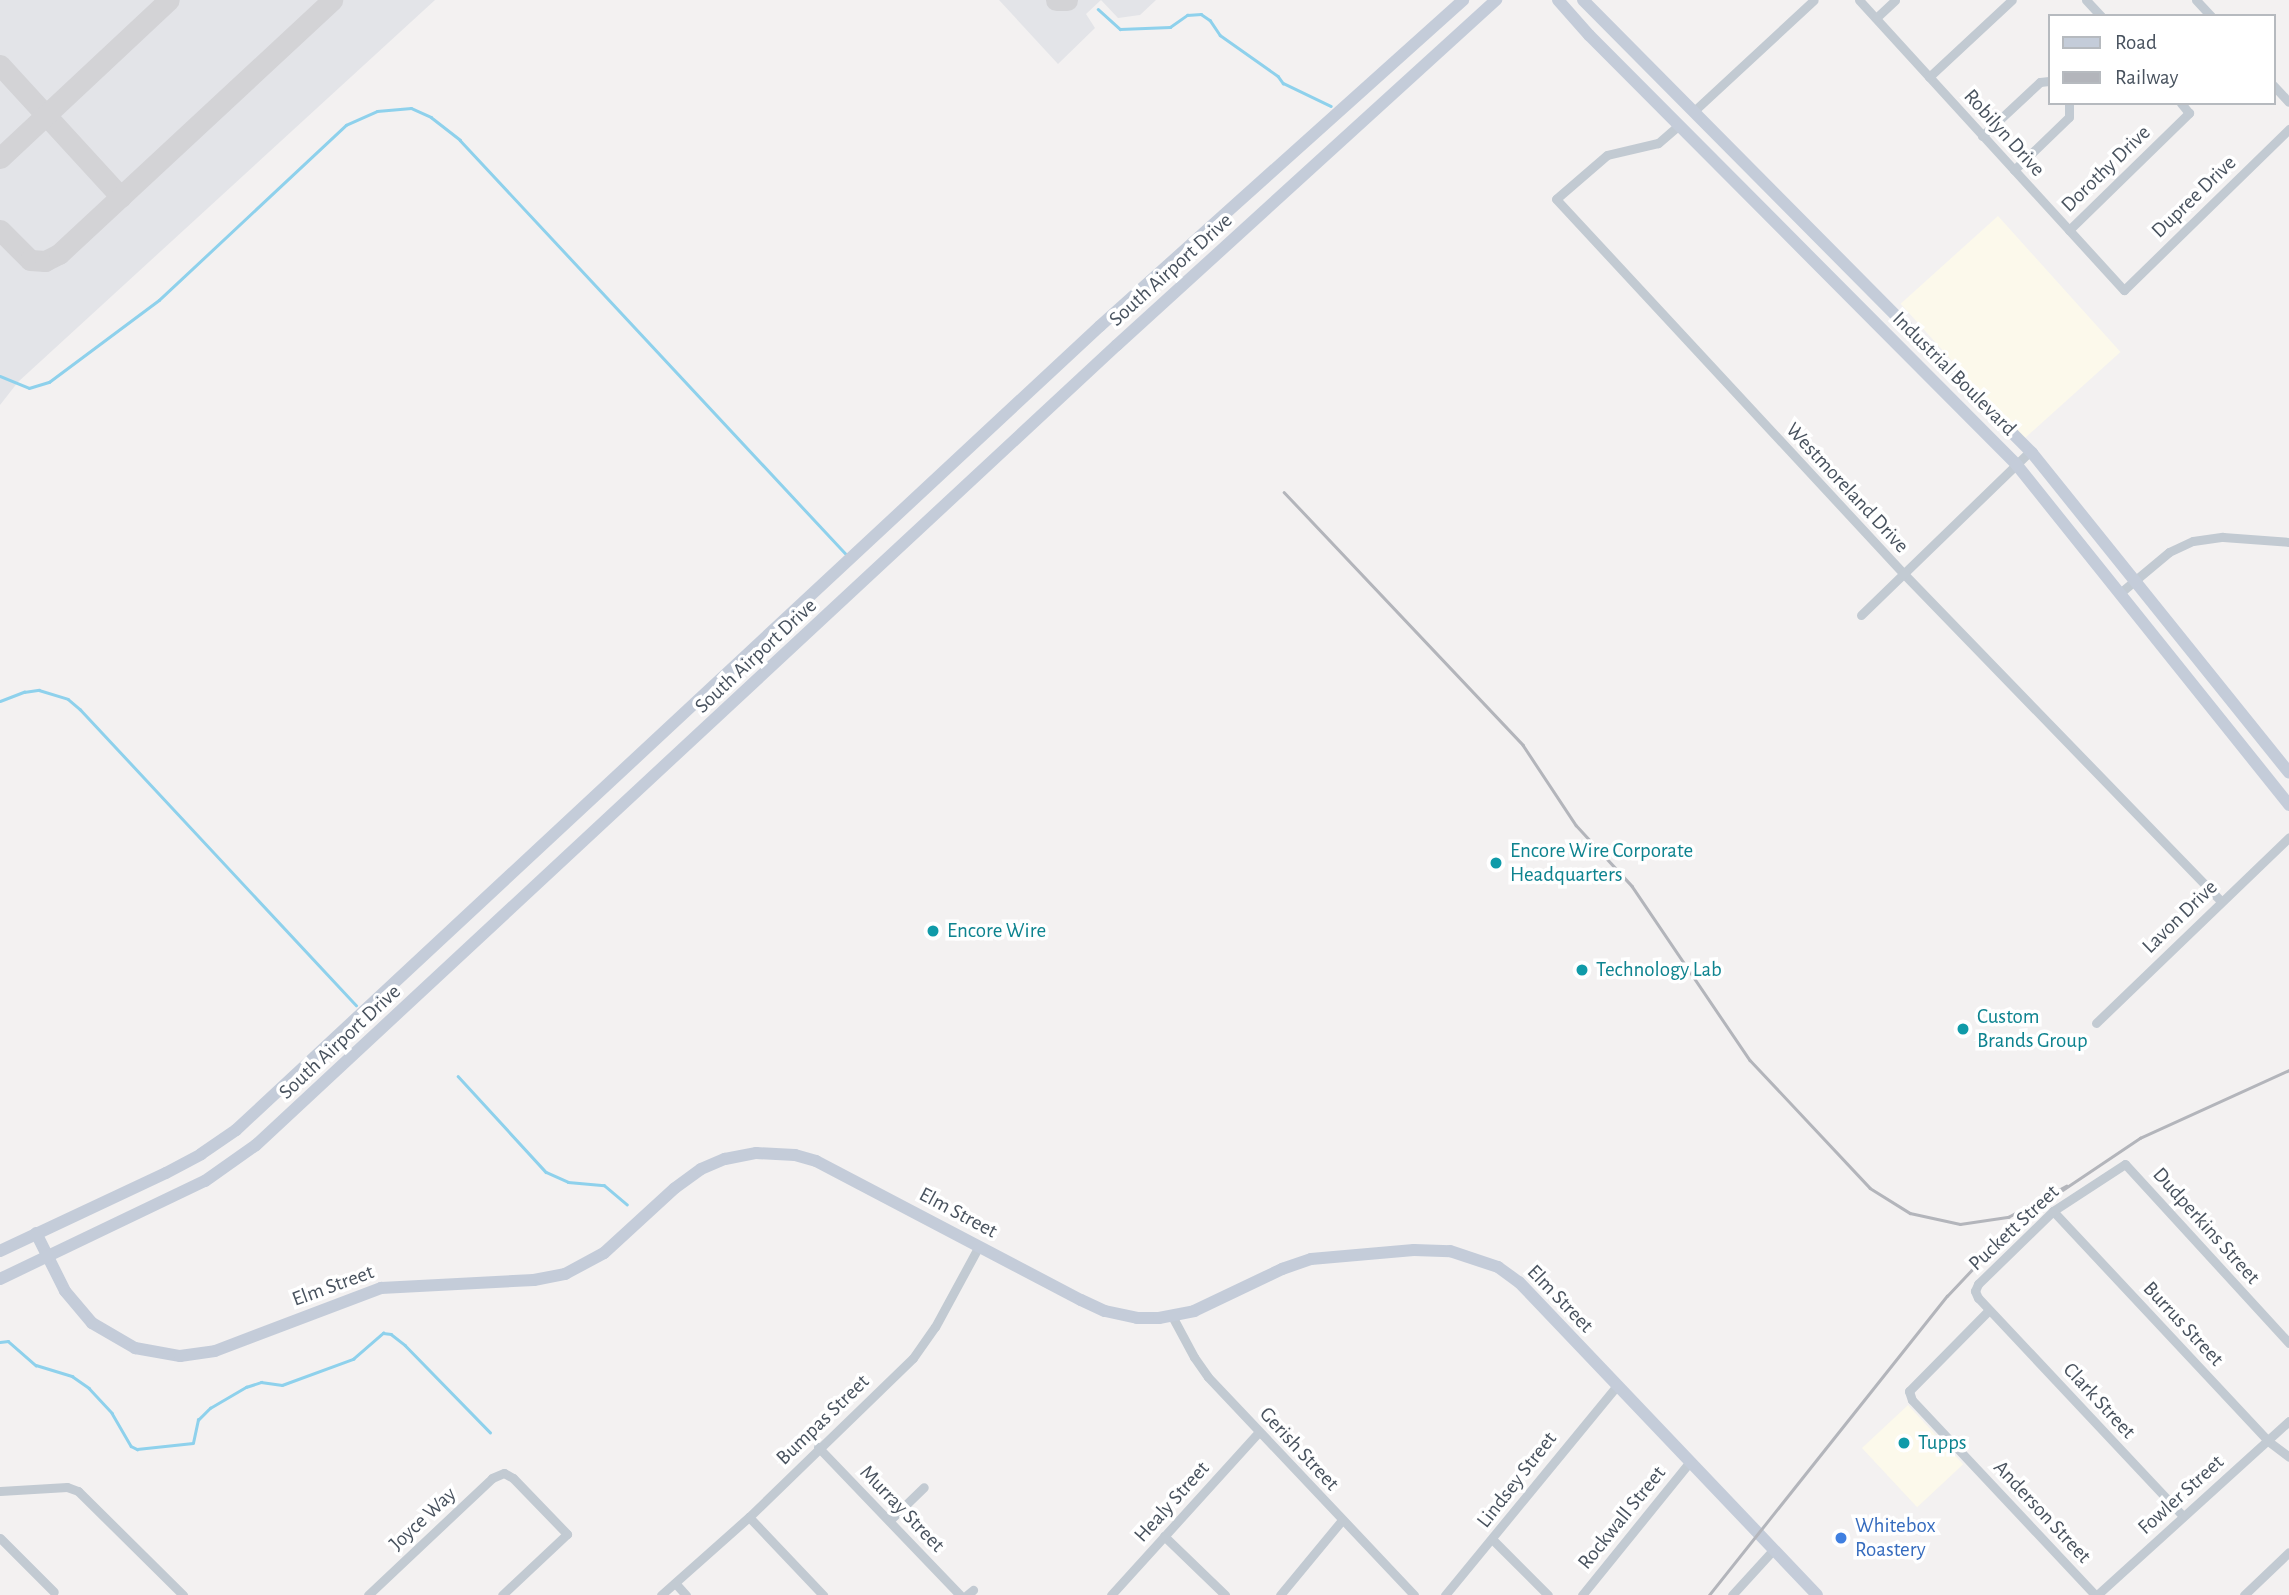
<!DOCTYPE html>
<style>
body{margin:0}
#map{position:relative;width:2289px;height:1595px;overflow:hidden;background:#f3f1f1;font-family:"Alegreya Sans",sans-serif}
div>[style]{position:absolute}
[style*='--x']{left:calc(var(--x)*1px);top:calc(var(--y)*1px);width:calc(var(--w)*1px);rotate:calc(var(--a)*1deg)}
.commercial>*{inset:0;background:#fcf9eb;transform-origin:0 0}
.airport>*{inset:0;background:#e3e4e8}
.stream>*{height:2.5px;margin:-1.25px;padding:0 1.25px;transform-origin:1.25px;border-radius:1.25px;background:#8ed1ec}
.taxiway>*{height:21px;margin:-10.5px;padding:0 10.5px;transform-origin:10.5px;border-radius:10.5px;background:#d3d3d6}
.street>*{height:9px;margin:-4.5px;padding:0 4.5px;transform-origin:4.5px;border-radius:4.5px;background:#c2cad2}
.secondary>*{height:12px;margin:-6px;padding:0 6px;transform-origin:6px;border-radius:6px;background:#c4ccd9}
.rail>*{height:2.5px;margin:-1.25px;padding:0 1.25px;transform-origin:1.25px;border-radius:1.25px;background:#b3b5bb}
.dots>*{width:19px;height:19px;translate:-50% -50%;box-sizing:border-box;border:4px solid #fff;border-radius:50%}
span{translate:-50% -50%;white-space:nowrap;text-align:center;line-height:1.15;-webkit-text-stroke:7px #fff;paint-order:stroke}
.street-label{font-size:21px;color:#48525e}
.culture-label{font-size:21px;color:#0d838f}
.left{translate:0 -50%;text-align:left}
.shop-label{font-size:21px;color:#366cbe}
.legend{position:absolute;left:2048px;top:14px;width:228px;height:91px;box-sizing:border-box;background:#fff;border:2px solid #b6babf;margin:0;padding:9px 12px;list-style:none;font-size:21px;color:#48525e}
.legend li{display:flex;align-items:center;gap:14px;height:35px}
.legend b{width:35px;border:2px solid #b6babf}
</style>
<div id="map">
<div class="commercial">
<i style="left:1998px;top:216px;width:183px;height:131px;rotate:48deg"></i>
<i style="left:1908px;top:1405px;width:81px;height:63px;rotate:47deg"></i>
</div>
<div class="airport">
<i style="clip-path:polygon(0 0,435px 0,18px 382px,0 405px)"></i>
<i style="clip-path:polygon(999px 0,1156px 0,1140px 15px,1118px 18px,1101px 0,1086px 14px,1095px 28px,1058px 64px)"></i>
</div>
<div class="stream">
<i style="--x:1098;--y:9;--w:30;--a:42"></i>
<i style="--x:1120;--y:29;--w:50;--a:-2.3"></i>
<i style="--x:1170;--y:27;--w:21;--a:-35"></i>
<i style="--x:1187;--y:15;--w:14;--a:-4"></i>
<i style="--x:1201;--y:14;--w:11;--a:34"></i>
<i style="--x:1210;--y:20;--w:18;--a:56"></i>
<i style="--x:1220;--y:35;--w:71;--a:35.3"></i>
<i style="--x:1278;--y:76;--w:9;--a:54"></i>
<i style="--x:1283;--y:83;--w:53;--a:25.6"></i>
<i style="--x:0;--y:376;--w:31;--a:22"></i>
<i style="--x:29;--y:388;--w:21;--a:-17"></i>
<i style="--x:49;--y:382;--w:137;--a:-36.7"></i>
<i style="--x:159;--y:300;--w:256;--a:-43.1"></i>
<i style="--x:346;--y:125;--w:34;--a:-24"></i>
<i style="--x:377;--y:111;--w:34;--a:-5"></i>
<i style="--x:411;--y:108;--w:22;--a:24"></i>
<i style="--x:431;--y:117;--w:37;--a:38"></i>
<i style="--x:460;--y:140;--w:565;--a:47.01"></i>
<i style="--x:0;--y:701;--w:26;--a:-21"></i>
<i style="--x:24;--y:692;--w:15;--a:-8"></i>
<i style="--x:39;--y:690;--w:30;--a:17"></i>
<i style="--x:68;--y:699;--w:16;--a:40"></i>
<i style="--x:80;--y:709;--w:405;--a:47"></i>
<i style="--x:458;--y:1076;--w:130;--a:47.5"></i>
<i style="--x:546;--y:1172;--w:24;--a:24"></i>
<i style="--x:568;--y:1182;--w:36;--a:5"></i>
<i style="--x:604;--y:1185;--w:30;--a:40"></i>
<i style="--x:0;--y:1342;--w:8;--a:-7"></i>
<i style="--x:8;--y:1341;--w:37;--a:41"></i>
<i style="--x:36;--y:1365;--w:38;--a:17"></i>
<i style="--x:72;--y:1376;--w:21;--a:35"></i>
<i style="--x:89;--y:1388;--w:34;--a:47"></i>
<i style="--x:112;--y:1413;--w:38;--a:60"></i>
<i style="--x:131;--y:1446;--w:7;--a:27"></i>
<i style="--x:137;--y:1449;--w:56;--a:-6.1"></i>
<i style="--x:193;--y:1443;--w:24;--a:-78"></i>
<i style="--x:198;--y:1420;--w:17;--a:-45"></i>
<i style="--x:210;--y:1408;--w:42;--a:-30.3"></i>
<i style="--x:246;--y:1387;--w:16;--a:-18"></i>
<i style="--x:261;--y:1382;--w:21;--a:8"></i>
<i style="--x:282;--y:1385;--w:76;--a:-20.1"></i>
<i style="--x:353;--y:1359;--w:40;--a:-41"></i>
<i style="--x:383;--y:1333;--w:8;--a:7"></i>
<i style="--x:391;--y:1334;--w:18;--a:38"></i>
<i style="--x:405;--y:1345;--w:122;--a:45.7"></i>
</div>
<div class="taxiway">
<i style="--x:1056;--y:0;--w:11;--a:0"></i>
<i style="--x:0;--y:65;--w:179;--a:47.5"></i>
<i style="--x:0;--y:158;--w:231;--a:-43.1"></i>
<i style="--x:0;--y:230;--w:42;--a:45"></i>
<i style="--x:30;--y:260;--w:15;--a:4"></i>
<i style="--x:45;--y:261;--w:16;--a:-27"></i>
<i style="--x:59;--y:254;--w:373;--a:-42.9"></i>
</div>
<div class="street">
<i style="--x:1859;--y:0;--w:393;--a:47.6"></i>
<i style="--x:2124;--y:290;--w:231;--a:-44.3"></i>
<i style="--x:2086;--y:0;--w:22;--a:47"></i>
<i style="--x:2196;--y:0;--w:22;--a:47"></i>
<i style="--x:1876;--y:18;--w:26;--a:-43"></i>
<i style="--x:1929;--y:77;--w:113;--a:-42.9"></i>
<i style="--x:2273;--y:85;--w:23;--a:47"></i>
<i style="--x:1694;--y:111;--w:163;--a:-42.8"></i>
<i style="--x:1679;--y:125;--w:28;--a:139"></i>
<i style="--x:1658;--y:143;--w:52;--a:166.8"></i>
<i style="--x:1607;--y:155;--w:67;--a:139.2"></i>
<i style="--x:1556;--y:199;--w:510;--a:47.14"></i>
<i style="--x:1903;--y:573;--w:457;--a:45.9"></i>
<i style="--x:1982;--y:136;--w:79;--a:-43"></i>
<i style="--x:2040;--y:82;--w:9;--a:-6"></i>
<i style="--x:2014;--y:170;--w:76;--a:-43.9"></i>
<i style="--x:2069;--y:117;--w:14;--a:-90"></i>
<i style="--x:2069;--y:230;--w:168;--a:-44.3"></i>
<i style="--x:2189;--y:113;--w:13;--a:-129"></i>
<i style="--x:2120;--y:593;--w:64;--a:-39.9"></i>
<i style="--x:2169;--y:552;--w:26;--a:-25"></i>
<i style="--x:2193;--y:541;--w:30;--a:-8"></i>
<i style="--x:2223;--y:537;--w:66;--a:4.3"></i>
<i style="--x:1861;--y:615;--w:235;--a:-44.1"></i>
<i style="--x:2096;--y:1023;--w:268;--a:-43.9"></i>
<i style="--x:2053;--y:1211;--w:315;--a:46.9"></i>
<i style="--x:2268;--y:1441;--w:26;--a:37"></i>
<i style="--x:1989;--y:1310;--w:114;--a:134.6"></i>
<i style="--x:1909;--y:1391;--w:9;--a:72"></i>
<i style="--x:1912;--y:1400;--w:267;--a:46.8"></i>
<i style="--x:1172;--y:1316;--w:47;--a:61.8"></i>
<i style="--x:1194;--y:1357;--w:24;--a:55"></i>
<i style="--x:1208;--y:1377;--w:300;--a:46.6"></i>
<i style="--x:818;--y:1447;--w:205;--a:46.2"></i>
<i style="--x:0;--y:1491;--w:67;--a:-3.4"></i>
<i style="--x:67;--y:1487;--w:12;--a:20"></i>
<i style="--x:78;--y:1491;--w:148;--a:44.7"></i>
<i style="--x:2183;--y:1516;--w:299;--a:-133.2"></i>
<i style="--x:1978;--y:1298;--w:8;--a:-113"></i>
<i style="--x:1975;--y:1291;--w:8;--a:-67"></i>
<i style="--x:1978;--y:1284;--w:105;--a:-44.2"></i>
<i style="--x:2053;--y:1211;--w:86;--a:-33.1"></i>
<i style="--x:2125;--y:1164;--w:243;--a:47.5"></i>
<i style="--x:749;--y:1517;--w:108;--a:46.5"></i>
<i style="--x:890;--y:1520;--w:47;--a:-44.1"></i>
<i style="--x:1164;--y:1536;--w:85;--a:44"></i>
<i style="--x:0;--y:1538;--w:76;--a:45"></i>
<i style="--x:1492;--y:1539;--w:79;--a:45"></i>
<i style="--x:676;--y:1584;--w:15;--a:48"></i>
<i style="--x:368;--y:1595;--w:170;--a:-43.3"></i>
<i style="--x:492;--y:1478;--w:13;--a:-23"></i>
<i style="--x:504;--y:1473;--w:10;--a:29"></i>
<i style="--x:513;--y:1478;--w:78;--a:46"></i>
<i style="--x:567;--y:1534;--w:89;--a:136.8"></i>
<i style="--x:661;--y:1595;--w:118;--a:-41.6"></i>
<i style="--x:749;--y:1517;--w:228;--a:-44.1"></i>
<i style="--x:913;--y:1358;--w:38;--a:-55"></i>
<i style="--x:935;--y:1327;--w:92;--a:-61.5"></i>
<i style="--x:967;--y:1595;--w:8;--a:-40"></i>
<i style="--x:1111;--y:1595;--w:220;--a:-47.8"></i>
<i style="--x:1280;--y:1595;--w:97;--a:-50.4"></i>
<i style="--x:1445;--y:1595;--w:269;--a:-50.6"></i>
<i style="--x:1582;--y:1595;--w:169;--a:-51"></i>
<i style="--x:1732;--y:1595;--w:62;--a:-47.6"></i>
<i style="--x:2097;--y:1595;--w:259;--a:-42.2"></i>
<i style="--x:2244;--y:1595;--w:62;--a:-43.7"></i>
</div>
<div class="secondary">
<i style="--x:1558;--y:0;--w:47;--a:48.5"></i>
<i style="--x:1589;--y:35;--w:605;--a:45.13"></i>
<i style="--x:2016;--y:464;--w:437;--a:51.3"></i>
<i style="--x:1583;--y:0;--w:638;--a:45.25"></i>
<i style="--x:2032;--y:453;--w:410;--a:51.2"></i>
<i style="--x:36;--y:1233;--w:65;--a:63.4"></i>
<i style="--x:65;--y:1291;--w:42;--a:49.8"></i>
<i style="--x:92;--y:1323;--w:50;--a:30.2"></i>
<i style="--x:135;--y:1348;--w:46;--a:10.1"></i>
<i style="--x:180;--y:1356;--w:35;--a:-8"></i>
<i style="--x:215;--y:1351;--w:178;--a:-20.8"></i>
<i style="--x:381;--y:1288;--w:153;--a:-3"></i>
<i style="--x:534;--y:1280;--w:32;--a:-11"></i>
<i style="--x:565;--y:1274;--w:44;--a:-28.3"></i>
<i style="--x:604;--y:1253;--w:96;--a:-42.5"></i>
<i style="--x:675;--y:1188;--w:32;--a:-36"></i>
<i style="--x:701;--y:1169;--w:26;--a:-23"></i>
<i style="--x:725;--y:1159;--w:32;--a:-11"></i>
<i style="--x:756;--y:1153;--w:39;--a:3"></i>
<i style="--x:795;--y:1155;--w:22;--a:16"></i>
<i style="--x:816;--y:1161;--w:299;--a:27.7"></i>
<i style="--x:1081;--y:1300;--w:26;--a:25"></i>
<i style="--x:1105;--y:1311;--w:33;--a:12"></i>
<i style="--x:1137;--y:1318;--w:22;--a:0"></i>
<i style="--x:1159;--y:1318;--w:36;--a:-11"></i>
<i style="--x:1194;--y:1311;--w:98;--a:-25.5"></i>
<i style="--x:1282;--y:1269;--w:31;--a:-19"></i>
<i style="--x:1311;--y:1259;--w:103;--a:-5"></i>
<i style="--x:1414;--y:1250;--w:36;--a:2"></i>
<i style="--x:1450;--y:1251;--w:51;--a:18.4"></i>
<i style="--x:1498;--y:1267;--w:26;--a:36"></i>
<i style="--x:1519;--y:1282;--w:432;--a:46.4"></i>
<i style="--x:0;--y:1251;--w:183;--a:-25.2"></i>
<i style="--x:166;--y:1173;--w:40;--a:-28"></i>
<i style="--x:201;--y:1154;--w:42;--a:-34.4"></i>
<i style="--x:236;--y:1130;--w:1180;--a:-42.94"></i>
<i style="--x:1100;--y:326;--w:488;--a:-41.9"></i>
<i style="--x:0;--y:1279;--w:227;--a:-25.6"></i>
<i style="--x:205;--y:1181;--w:62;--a:-35.2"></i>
<i style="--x:256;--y:1145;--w:1175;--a:-42.9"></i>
<i style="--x:1117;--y:345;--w:513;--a:-42.31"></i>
</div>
<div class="rail">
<i style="--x:1284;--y:492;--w:348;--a:46.6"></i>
<i style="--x:1523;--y:745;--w:96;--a:56.5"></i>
<i style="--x:1576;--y:825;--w:83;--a:47.4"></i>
<i style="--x:1632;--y:886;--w:210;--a:55.9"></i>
<i style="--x:1750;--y:1060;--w:175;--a:46.8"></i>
<i style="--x:1870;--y:1188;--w:47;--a:32"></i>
<i style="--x:1910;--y:1213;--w:51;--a:12.4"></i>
<i style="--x:1960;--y:1224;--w:49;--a:-8.3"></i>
<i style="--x:2008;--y:1217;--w:66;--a:-28.1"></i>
<i style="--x:2058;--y:1193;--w:99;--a:-33.9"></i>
<i style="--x:2140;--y:1138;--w:164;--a:-24.5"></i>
<i style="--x:1709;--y:1595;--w:382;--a:-51.5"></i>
<i style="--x:1947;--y:1296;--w:76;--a:-46.6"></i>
<i style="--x:1999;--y:1241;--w:45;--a:-40.5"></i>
</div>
<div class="dots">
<i style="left:1496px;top:863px;background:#0f9aa8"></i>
<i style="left:933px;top:931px;background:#0f9aa8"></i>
<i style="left:1582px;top:970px;background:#0f9aa8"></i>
<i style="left:1963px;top:1029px;background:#0f9aa8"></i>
<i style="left:1904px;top:1443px;background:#0f9aa8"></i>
<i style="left:1841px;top:1538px;background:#3f7fe0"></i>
</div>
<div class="street-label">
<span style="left:2004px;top:133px;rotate:48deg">Robilyn Drive</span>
<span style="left:2106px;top:169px;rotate:-44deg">Dorothy Drive</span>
<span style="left:2194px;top:197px;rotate:-44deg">Dupree Drive</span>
<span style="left:1171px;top:270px;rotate:-42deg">South Airport Drive</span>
<span style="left:1954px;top:374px;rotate:45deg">Industrial Boulevard</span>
<span style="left:1847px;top:488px;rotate:47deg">Westmoreland Drive</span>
<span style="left:756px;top:656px;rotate:-43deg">South Airport Drive</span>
<span style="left:2180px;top:917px;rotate:-44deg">Lavon Drive</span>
<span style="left:340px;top:1042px;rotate:-43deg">South Airport Drive</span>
<span style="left:958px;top:1213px;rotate:28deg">Elm Street</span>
<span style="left:2206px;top:1226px;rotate:48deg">Dudperkins Street</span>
<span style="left:2014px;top:1228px;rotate:-43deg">Puckett Street</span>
<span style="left:333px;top:1286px;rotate:-20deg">Elm Street</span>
<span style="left:1560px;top:1299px;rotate:46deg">Elm Street</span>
<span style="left:2183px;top:1324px;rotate:47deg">Burrus Street</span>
<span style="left:2099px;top:1401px;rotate:47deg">Clark Street</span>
<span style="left:823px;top:1420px;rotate:-44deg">Bumpas Street</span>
<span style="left:1299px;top:1449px;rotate:47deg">Gerish Street</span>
<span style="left:1517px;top:1480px;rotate:-52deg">Lindsey Street</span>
<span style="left:2181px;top:1495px;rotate:-42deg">Fowler Street</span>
<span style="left:1172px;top:1502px;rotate:-48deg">Healy Street</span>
<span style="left:902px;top:1509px;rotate:46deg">Murray Street</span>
<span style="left:2042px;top:1512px;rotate:47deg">Anderson Street</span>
<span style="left:1622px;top:1518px;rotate:-51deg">Rockwall Street</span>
<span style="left:423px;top:1519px;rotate:-43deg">Joyce Way</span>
</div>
<div class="culture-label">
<span class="left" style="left:1510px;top:863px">Encore Wire Corporate<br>Headquarters</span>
<span class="left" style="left:947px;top:931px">Encore Wire</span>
<span class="left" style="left:1596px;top:970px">Technology Lab</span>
<span class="left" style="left:1977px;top:1029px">Custom<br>Brands Group</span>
<span class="left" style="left:1918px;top:1443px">Tupps</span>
</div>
<div class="shop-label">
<span class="left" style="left:1855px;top:1538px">Whitebox<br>Roastery</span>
</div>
<ul class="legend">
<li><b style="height:9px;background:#c4ccd9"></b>Road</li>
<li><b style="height:9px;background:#b3b5bb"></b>Railway</li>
</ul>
</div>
